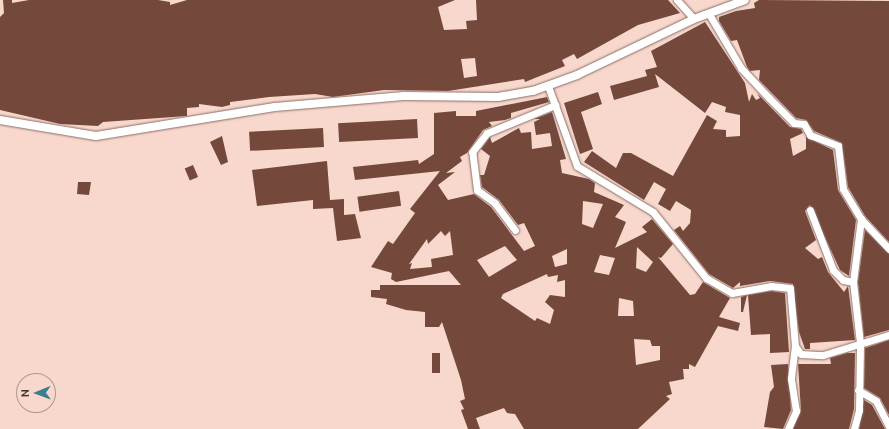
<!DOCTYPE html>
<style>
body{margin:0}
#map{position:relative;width:889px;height:429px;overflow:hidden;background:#f8d7cd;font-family:Ubuntu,sans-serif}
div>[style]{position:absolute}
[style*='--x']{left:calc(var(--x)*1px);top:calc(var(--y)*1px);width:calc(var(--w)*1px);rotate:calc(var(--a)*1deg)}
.building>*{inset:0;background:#74483b;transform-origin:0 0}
.roads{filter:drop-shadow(0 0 1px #8b6d64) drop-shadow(0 0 1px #8b6d64)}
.minor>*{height:7px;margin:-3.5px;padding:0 3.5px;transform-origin:3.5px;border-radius:3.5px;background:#fff}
.tertiary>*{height:8px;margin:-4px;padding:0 4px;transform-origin:4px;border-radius:4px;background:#fff}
span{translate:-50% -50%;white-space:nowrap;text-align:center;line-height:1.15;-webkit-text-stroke:4px #f8d7cd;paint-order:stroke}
.north{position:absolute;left:16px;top:373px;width:40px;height:40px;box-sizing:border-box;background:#f8d7cd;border:1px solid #af968f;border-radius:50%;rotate:269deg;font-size:11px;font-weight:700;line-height:16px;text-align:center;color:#423531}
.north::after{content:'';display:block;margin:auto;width:14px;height:18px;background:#3d7f91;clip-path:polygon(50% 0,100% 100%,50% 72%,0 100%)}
</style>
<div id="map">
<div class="building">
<i style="clip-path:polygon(evenodd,3px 0,12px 0,12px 3px,29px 0,158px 0,170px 2px,170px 5px,187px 0,455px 0,438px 7px,444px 30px,467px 29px,466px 21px,477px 20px,476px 0,668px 0,680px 13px,638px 25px,577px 59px,574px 54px,562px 60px,565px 66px,525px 82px,524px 79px,448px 91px,384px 90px,333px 97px,315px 94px,269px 97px,230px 102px,230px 105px,222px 107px,199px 104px,199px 107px,187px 108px,187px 116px,103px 122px,98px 126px,60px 124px,0 110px,0 17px,4px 13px,3px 0,475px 58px,477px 76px,464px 78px,461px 59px,475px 58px)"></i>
<i style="clip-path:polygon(759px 0,889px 1px,889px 242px,865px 216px,848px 187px,842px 143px,814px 131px,806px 120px,796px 118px,759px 80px,760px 70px,750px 71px,747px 67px,737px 40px,731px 41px,719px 21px,719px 17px,736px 11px,755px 8px,754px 3px)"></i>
<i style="clip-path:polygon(705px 22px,745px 83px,749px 102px,752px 94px,756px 100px,760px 98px,757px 93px,790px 127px,801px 129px,803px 133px,790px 139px,793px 156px,806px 149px,806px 137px,833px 150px,838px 190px,856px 220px,849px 276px,840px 270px,810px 205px,805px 211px,816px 240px,805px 248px,818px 259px,822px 257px,828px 272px,844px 292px,848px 286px,855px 340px,810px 343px,810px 349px,805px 349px,799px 332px,793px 284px,770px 281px,740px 286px,740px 282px,733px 288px,709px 274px,674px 230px,680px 226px,683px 231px,690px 223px,691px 210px,676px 201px,670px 211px,658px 204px,666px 189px,654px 182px,644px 200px,584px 162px,592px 151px,616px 168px,623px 153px,631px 153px,673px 176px,707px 115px,717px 121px,713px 129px,726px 130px,726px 137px,740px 136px,740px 115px,725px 112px,726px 107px,712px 102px,705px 113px,655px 74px,659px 87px,614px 100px,610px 86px,647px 76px,645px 70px,657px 67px,651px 51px)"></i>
<i style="clip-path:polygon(598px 92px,602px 104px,581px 112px,593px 149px,580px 154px,564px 103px)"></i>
<i style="clip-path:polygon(evenodd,547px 97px,549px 102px,511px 113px,511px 118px,505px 120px,489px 122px,492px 126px,483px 130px,467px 153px,460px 157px,462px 161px,446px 173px,455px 172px,438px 185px,448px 200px,474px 194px,491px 207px,524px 251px,535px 246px,524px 223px,518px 225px,499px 200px,482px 187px,480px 175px,484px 175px,490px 156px,481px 149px,490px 137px,492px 143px,519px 128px,521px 133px,531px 132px,532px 149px,552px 146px,550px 133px,536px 135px,534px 122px,540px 119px,534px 119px,552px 112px,566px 159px,560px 160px,562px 173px,589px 179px,595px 183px,594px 192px,624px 205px,615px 217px,626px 222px,615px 248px,647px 232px,642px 227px,652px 219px,673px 244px,661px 258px,658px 257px,690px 295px,695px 294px,703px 282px,730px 298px,719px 317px,740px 323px,738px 331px,718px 326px,695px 367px,689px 364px,689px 369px,683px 369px,684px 379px,669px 382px,672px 394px,666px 396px,670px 399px,638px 429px,524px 429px,515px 414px,507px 413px,504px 408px,476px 418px,480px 429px,468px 429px,461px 410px,464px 409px,460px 401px,465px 399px,461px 380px,442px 322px,439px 327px,425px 327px,425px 312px,406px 310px,386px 304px,387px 299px,371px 297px,371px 290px,380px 290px,380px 285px,461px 285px,449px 271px,396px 282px,391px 279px,392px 273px,371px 267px,388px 241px,393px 244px,415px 213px,410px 209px,440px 171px,355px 180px,353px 167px,418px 160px,419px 164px,434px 154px,434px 113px,456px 111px,456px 116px,476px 116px,476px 111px,547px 97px,583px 201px,603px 204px,593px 228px,582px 224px,583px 201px,547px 97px,441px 231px,445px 236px,450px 231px,453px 255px,431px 259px,432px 267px,410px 269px,412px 263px,409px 264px,427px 239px,428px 244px,441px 231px,547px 97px,505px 246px,517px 260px,489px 277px,477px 260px,505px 246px,547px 97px,637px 247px,653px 262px,646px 272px,636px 268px,637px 247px,547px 97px,567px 249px,567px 264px,555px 267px,552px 256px,567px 249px,547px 97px,600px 255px,615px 258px,609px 275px,594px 272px,600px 255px,547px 97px,547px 274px,548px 277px,558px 275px,557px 282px,565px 280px,565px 297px,550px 295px,545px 302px,554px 310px,550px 324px,537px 318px,535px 321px,501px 298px,503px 294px,547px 274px,547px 97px,619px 298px,633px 301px,634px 316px,618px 316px,619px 298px,547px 97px,634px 339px,650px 340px,652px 346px,660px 346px,660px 360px,636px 365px,634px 339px)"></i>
<i style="left:417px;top:119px;width:19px;height:79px;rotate:87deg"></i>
<i style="left:323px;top:128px;width:19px;height:74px;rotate:87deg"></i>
<i style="clip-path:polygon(222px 136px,228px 162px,221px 165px,210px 142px)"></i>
<i style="clip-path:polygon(327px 161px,330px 200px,344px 199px,344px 215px,355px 214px,361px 238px,337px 241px,333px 208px,313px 209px,313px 200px,257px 206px,252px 170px)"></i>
<i style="left:193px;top:165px;width:13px;height:9px;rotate:67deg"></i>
<i style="clip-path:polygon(78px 182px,91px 182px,89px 195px,77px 194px)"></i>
<i style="left:399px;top:191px;width:15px;height:42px;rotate:82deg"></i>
<i style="clip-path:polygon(865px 230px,889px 254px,889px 330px,864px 337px,858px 282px)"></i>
<i style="clip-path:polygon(771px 291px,785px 293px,789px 352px,770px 353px,770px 334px,751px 335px,748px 295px)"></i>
<i style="clip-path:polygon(747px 295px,743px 312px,741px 312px,741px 297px)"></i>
<i style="clip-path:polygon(889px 340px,889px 415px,880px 398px,864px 388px,865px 348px)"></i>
<i style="left:432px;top:353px;width:8px;height:20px"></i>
<i style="clip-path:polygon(847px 353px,855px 353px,854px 409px,849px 429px,793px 429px,801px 411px,798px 364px,831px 364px,830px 358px)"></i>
<i style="clip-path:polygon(788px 364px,791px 410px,783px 429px,764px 427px,770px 392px,774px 387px,771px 365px)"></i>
<i style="clip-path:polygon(864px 400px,872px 405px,885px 429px,859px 429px)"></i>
</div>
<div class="roads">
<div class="minor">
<i style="--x:677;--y:0;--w:25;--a:48"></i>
<i style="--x:709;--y:14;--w:63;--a:59.3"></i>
<i style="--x:741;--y:68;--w:41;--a:47"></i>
<i style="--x:769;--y:98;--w:35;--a:45"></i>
<i style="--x:794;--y:123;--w:10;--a:6"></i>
<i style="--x:804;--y:124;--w:13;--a:61"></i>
<i style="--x:810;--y:135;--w:30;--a:21"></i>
<i style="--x:838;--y:146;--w:43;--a:83.4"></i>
<i style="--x:843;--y:189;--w:35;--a:59"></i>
<i style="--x:861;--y:219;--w:41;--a:47"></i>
<i style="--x:548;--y:86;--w:85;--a:70.1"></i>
<i style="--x:577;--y:166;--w:89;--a:31.2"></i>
<i style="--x:653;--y:212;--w:85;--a:51.2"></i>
<i style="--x:706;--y:278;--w:30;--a:30"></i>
<i style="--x:732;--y:293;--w:40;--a:-10"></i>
<i style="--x:771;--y:286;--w:19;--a:6"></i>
<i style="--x:790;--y:288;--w:58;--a:85.1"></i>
<i style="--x:795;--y:346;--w:10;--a:53"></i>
<i style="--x:801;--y:354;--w:22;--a:3"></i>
<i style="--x:823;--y:355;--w:69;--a:-16.9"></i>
<i style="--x:810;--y:210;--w:64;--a:69"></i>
<i style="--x:833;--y:270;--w:14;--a:45"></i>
<i style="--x:843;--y:280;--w:10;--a:11"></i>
<i style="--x:515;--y:230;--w:34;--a:-127"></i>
<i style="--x:495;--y:203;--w:22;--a:-144"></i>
<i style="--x:477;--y:190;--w:38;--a:-97"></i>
<i style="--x:472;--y:152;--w:24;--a:-52"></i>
<i style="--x:487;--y:133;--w:74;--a:-22.4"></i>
<i style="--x:858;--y:390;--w:21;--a:31"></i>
<i style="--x:876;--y:401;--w:28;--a:63"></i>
<i style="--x:788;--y:429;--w:20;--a:-66"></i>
<i style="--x:796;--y:411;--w:33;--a:-99"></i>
<i style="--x:791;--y:378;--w:32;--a:-83"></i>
<i style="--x:854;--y:429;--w:20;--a:-75"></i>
<i style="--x:859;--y:410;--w:67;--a:-89.1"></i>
<i style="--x:860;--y:343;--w:61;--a:-96.5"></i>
<i style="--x:853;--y:282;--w:64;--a:-82.8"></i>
</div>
<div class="tertiary">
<i style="--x:0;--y:120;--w:97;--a:9.5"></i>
<i style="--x:96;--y:136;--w:181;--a:-9.2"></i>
<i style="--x:275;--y:107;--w:129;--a:-4.9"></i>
<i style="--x:404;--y:96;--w:94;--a:0.6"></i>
<i style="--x:498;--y:97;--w:36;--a:-10"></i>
<i style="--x:533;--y:91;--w:47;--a:-20"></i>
<i style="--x:577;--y:75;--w:130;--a:-25.6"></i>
<i style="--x:694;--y:19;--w:54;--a:-20.4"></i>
</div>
</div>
<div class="north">N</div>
</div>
